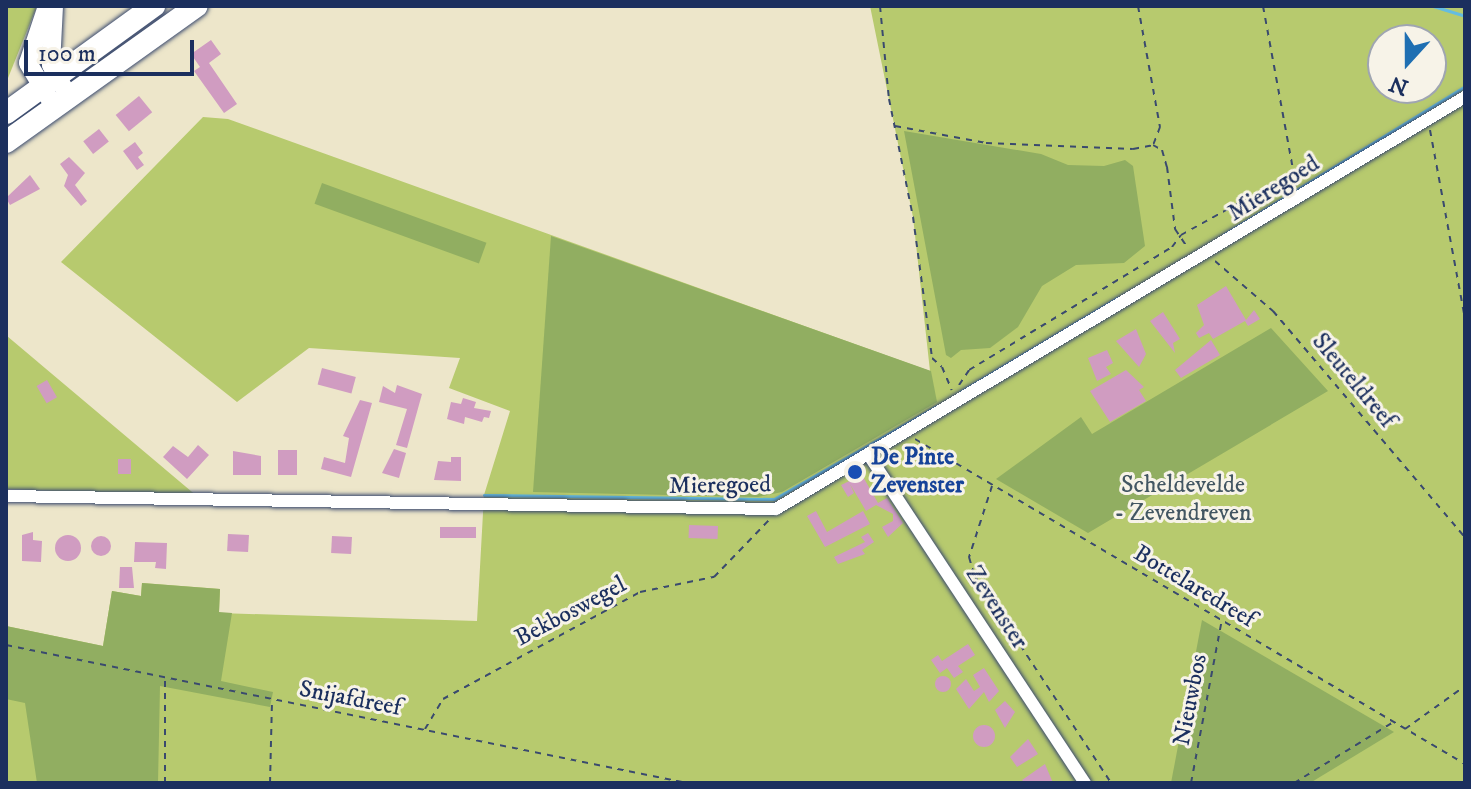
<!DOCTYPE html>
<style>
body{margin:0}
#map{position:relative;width:1471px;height:789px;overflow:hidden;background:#ede6ca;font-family:"IM FELL DW Pica",serif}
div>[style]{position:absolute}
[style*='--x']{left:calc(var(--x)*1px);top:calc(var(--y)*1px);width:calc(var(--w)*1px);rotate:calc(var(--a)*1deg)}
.green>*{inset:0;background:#b7ca6e}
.forest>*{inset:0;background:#91ae61;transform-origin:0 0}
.stream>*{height:3px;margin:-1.5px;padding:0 1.5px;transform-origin:1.5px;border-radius:1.5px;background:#64bce1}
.building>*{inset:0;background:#d09cc1;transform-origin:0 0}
.round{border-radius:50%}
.path>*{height:2px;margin-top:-1px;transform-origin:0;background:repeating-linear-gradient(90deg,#3a4a6e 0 6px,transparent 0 12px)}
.roads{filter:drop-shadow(0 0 2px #3a4a6e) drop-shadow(0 0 2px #3a4a6e)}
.street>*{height:12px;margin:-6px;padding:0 6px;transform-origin:6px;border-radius:6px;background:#fff}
.secondary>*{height:18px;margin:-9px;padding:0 9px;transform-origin:9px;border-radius:9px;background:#fff}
.highway>*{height:22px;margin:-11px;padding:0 11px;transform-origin:11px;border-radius:11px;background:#fff}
.dots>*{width:22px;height:22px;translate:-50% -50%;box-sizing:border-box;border:4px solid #f7f3e8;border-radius:50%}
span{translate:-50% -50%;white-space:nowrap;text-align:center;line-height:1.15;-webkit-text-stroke:6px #f7f3e8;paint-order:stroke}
.street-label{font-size:24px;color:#1b2f5e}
.transit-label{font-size:24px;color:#164399;font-weight:700}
.left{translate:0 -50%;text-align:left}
.park-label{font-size:24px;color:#425662}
.frame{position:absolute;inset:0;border:8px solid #1b2f5e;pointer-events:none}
.north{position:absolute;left:1367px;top:24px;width:80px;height:80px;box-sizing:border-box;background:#f7f3e8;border:2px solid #9fa5b1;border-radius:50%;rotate:201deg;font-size:22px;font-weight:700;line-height:32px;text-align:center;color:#1b2f5e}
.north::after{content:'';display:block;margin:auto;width:28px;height:36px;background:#1f6fb2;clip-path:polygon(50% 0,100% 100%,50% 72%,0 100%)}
.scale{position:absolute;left:24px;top:40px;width:170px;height:36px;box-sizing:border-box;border:4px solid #1b2f5e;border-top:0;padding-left:10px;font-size:24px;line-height:28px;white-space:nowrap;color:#1b2f5e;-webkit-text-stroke:6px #f7f3e8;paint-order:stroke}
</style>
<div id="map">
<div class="green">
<i style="clip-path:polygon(6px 6px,37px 6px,6px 83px)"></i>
<i style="clip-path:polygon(evenodd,870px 6px,1465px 6px,1465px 783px,6px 783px,6px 626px,103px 646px,112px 591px,141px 596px,142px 583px,220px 589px,219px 613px,477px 621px,484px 495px,510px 411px,449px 388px,460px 358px,309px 348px,237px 402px,61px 262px,203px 117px,228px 119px,930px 371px,913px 217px,870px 6px,1383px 40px,1431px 40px,1431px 88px,1383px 88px,1383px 40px)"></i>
<i style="clip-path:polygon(7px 336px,198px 497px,6px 489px)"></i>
</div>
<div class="forest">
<i style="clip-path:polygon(904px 131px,1041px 154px,1068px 165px,1104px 166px,1125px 160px,1133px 166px,1145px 246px,1124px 263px,1076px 265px,1042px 286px,1018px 327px,990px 348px,961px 350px,951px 358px,946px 355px)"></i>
<i style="left:322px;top:183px;width:175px;height:22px;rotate:20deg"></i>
<i style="clip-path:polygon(551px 236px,931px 371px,937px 402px,782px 492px,758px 497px,533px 492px)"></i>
<i style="clip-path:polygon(1271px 328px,1328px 391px,1088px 533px,996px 479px,1081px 417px,1092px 434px)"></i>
<i style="clip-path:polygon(142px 583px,220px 589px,219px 612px,232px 613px,221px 681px,273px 692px,270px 707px,160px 686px,158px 783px,37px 783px,25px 703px,6px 699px,6px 626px,103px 646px,112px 591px,141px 596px)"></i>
<i style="clip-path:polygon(1202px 620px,1389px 729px,1394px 732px,1310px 783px,1171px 783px)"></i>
</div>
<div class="stream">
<i style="--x:1433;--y:6;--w:34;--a:17"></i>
<i style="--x:1223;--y:235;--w:284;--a:-31.6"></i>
<i style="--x:960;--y:392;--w:183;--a:-30.9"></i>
<i style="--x:484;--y:495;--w:290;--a:0.8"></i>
<i style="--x:774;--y:499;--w:188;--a:-29.7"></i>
</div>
<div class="building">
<i style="clip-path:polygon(211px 40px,221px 54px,209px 63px,237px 104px,224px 113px,194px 71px,200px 67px,191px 54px)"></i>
<i style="left:139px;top:96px;width:21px;height:30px;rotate:51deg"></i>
<i style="left:99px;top:129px;width:16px;height:20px;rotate:52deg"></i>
<i style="clip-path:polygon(135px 142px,143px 153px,138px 157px,144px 165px,137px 170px,123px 151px)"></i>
<i style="clip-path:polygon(69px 157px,85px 173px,75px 185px,87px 201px,81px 206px,64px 186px,68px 175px,60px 164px)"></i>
<i style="clip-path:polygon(30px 175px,40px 189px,10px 205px,6px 198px)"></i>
<i style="clip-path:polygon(1226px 286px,1246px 320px,1254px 310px,1260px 319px,1248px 326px,1245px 321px,1213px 339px,1209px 333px,1199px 338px,1196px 333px,1204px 325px,1197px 305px)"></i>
<i style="clip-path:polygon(1163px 312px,1180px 339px,1173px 343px,1175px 353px,1150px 321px)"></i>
<i style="clip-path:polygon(1136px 329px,1146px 354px,1139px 367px,1116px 341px)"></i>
<i style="clip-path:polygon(1211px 340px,1220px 355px,1181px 378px,1175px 370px)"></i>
<i style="clip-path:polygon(1107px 350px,1113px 363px,1106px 367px,1111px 374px,1097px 381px,1088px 358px)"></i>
<i style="left:322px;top:368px;width:35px;height:17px;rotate:15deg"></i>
<i style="clip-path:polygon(1126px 370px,1144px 387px,1139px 390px,1146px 401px,1110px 422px,1090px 391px)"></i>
<i style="left:47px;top:380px;width:20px;height:12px;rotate:60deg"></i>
<i style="clip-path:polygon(397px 385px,422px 394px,407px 448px,396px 445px,407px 409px,379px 402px,383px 386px,395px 393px)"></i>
<i style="clip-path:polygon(463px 398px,476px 402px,474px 408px,491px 411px,489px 418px,484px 417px,482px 422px,465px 417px,464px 424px,447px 419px,451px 402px,461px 404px)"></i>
<i style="clip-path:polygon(360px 400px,372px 403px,351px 477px,321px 469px,324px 457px,345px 463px,349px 438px,343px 436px)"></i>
<i style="clip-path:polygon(198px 445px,209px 455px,187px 479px,163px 457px,173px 446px,188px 457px)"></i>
<i style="clip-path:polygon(394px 449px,406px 453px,399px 478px,382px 473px)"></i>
<i style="left:278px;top:450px;width:19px;height:25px"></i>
<i style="clip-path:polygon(233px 451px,261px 456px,261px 475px,233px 475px)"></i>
<i style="clip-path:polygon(451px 457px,461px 457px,461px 481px,434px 480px,438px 461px,451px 462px)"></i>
<i style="left:118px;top:459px;width:13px;height:15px"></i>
<i style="clip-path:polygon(862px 475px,878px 503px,887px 498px,903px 523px,888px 537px,882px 527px,893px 521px,893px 514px,876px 505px,866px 511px,850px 484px,854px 493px,848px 497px,841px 485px)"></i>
<i style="clip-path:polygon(816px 511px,827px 532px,863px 511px,870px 524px,825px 547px,807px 516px)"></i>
<i style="left:689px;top:525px;width:29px;height:13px;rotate:2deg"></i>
<i style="left:440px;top:527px;width:36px;height:11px"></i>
<i style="clip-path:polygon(33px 532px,33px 540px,42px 541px,41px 562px,22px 561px,22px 535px)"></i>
<i style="clip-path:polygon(868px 533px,874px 542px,862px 550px,865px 554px,838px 564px,834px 557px,865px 542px,861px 537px)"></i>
<i style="left:228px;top:534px;width:21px;height:17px;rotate:3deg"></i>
<i class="round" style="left:55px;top:535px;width:26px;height:26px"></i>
<i class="round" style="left:91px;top:536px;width:20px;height:20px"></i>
<i style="left:332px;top:536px;width:20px;height:17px;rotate:3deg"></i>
<i style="clip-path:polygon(135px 542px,167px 543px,166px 569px,155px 568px,156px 562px,134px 562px)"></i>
<i style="clip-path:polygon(120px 567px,132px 567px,134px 588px,119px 588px)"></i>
<i style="clip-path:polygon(968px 644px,975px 655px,958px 666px,963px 672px,954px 678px,947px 668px,940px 673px,931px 660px,938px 655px,942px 661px)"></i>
<i style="clip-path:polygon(984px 668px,999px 691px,989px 702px,984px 692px,969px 709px,956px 689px,966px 679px,974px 691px,980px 687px,973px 675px)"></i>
<i class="round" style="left:935px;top:676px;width:16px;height:16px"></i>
<i style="clip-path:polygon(1005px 701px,1015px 712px,1005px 728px,995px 710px)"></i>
<i class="round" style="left:973px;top:725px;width:22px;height:22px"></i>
<i style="clip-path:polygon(1028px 739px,1038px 754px,1017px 767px,1010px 757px)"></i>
<i style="clip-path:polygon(1045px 764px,1053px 783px,1025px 783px,1022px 780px)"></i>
</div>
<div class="path">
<i style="--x:880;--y:6;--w:93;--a:84.5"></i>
<i style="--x:889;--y:99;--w:120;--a:78.5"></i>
<i style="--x:913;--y:217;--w:142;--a:82.3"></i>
<i style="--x:932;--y:358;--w:13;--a:42"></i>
<i style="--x:942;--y:367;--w:25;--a:67"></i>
<i style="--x:1138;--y:6;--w:123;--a:79.7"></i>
<i style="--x:1160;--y:127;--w:19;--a:111"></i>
<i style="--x:1263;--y:6;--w:183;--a:79.6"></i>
<i style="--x:895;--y:126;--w:93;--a:10.6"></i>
<i style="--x:986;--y:143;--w:147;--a:2.3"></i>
<i style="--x:1133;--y:149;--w:20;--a:-11"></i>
<i style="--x:1153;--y:145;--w:10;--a:29"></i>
<i style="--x:1162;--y:150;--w:18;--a:74"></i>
<i style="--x:1167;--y:167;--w:63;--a:82.6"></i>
<i style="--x:1175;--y:229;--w:23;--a:56"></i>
<i style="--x:1430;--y:130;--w:191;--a:79.5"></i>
<i style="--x:1215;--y:261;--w:77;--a:40.8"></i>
<i style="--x:1273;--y:311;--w:297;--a:49.7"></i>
<i style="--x:959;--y:385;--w:18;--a:-56"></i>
<i style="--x:969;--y:370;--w:237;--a:-31.2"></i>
<i style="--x:1172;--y:247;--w:15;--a:-53"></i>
<i style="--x:1181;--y:235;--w:128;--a:-29"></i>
<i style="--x:915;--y:439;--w:639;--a:30.58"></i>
<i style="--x:992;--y:486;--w:75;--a:107.9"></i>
<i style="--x:969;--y:557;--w:19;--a:74"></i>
<i style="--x:974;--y:575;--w:249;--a:56.6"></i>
<i style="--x:6;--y:645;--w:695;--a:11.46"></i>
<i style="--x:425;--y:729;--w:35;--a:-59"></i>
<i style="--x:443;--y:699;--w:224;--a:-28.5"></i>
<i style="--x:640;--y:592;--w:76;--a:-11.5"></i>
<i style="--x:714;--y:577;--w:79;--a:-46"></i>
<i style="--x:1405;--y:729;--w:74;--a:-35.6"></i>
<i style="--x:165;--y:783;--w:103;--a:-90"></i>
<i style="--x:270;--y:783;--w:83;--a:-88.6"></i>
<i style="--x:1191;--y:783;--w:162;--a:-79.3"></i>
<i style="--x:1294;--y:783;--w:115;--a:-31.5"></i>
</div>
<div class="roads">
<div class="street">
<i style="--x:870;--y:457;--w:391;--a:56.6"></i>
<i style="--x:6;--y:496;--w:770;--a:0.97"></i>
<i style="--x:776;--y:509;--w:803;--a:-30.88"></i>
</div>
<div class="secondary">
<i style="--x:47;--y:6;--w:60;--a:108.4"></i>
<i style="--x:28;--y:63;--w:52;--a:59"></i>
<i style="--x:54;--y:6;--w:59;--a:92.9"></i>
<i style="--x:51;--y:65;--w:37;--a:61"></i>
</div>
<div class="highway">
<i style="--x:6;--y:113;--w:183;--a:-35.9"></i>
<i style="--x:6;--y:142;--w:234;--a:-35.5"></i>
</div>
</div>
<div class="dots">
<i style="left:855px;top:472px;background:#1a4fb4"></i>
</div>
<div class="street-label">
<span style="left:1274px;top:189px;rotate:-32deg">Mieregoed</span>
<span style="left:1353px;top:381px;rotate:50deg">Sleuteldreef</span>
<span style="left:720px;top:486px;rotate:-1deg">Mieregoed</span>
<span style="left:1194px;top:587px;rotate:31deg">Bottelaredreef</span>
<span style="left:996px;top:608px;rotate:57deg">Zevenster</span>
<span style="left:571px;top:612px;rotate:-28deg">Bekboswegel</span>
<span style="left:350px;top:699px;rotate:11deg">Snijafdreef</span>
<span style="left:1191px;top:700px;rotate:-79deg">Nieuwbos</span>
</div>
<div class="transit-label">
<span class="left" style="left:871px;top:472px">De Pinte<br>Zevenster</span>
</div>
<div class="park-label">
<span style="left:1183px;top:500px">Scheldevelde<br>- Zevendreven</span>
</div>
<div class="frame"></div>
<div class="north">N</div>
<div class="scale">100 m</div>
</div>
